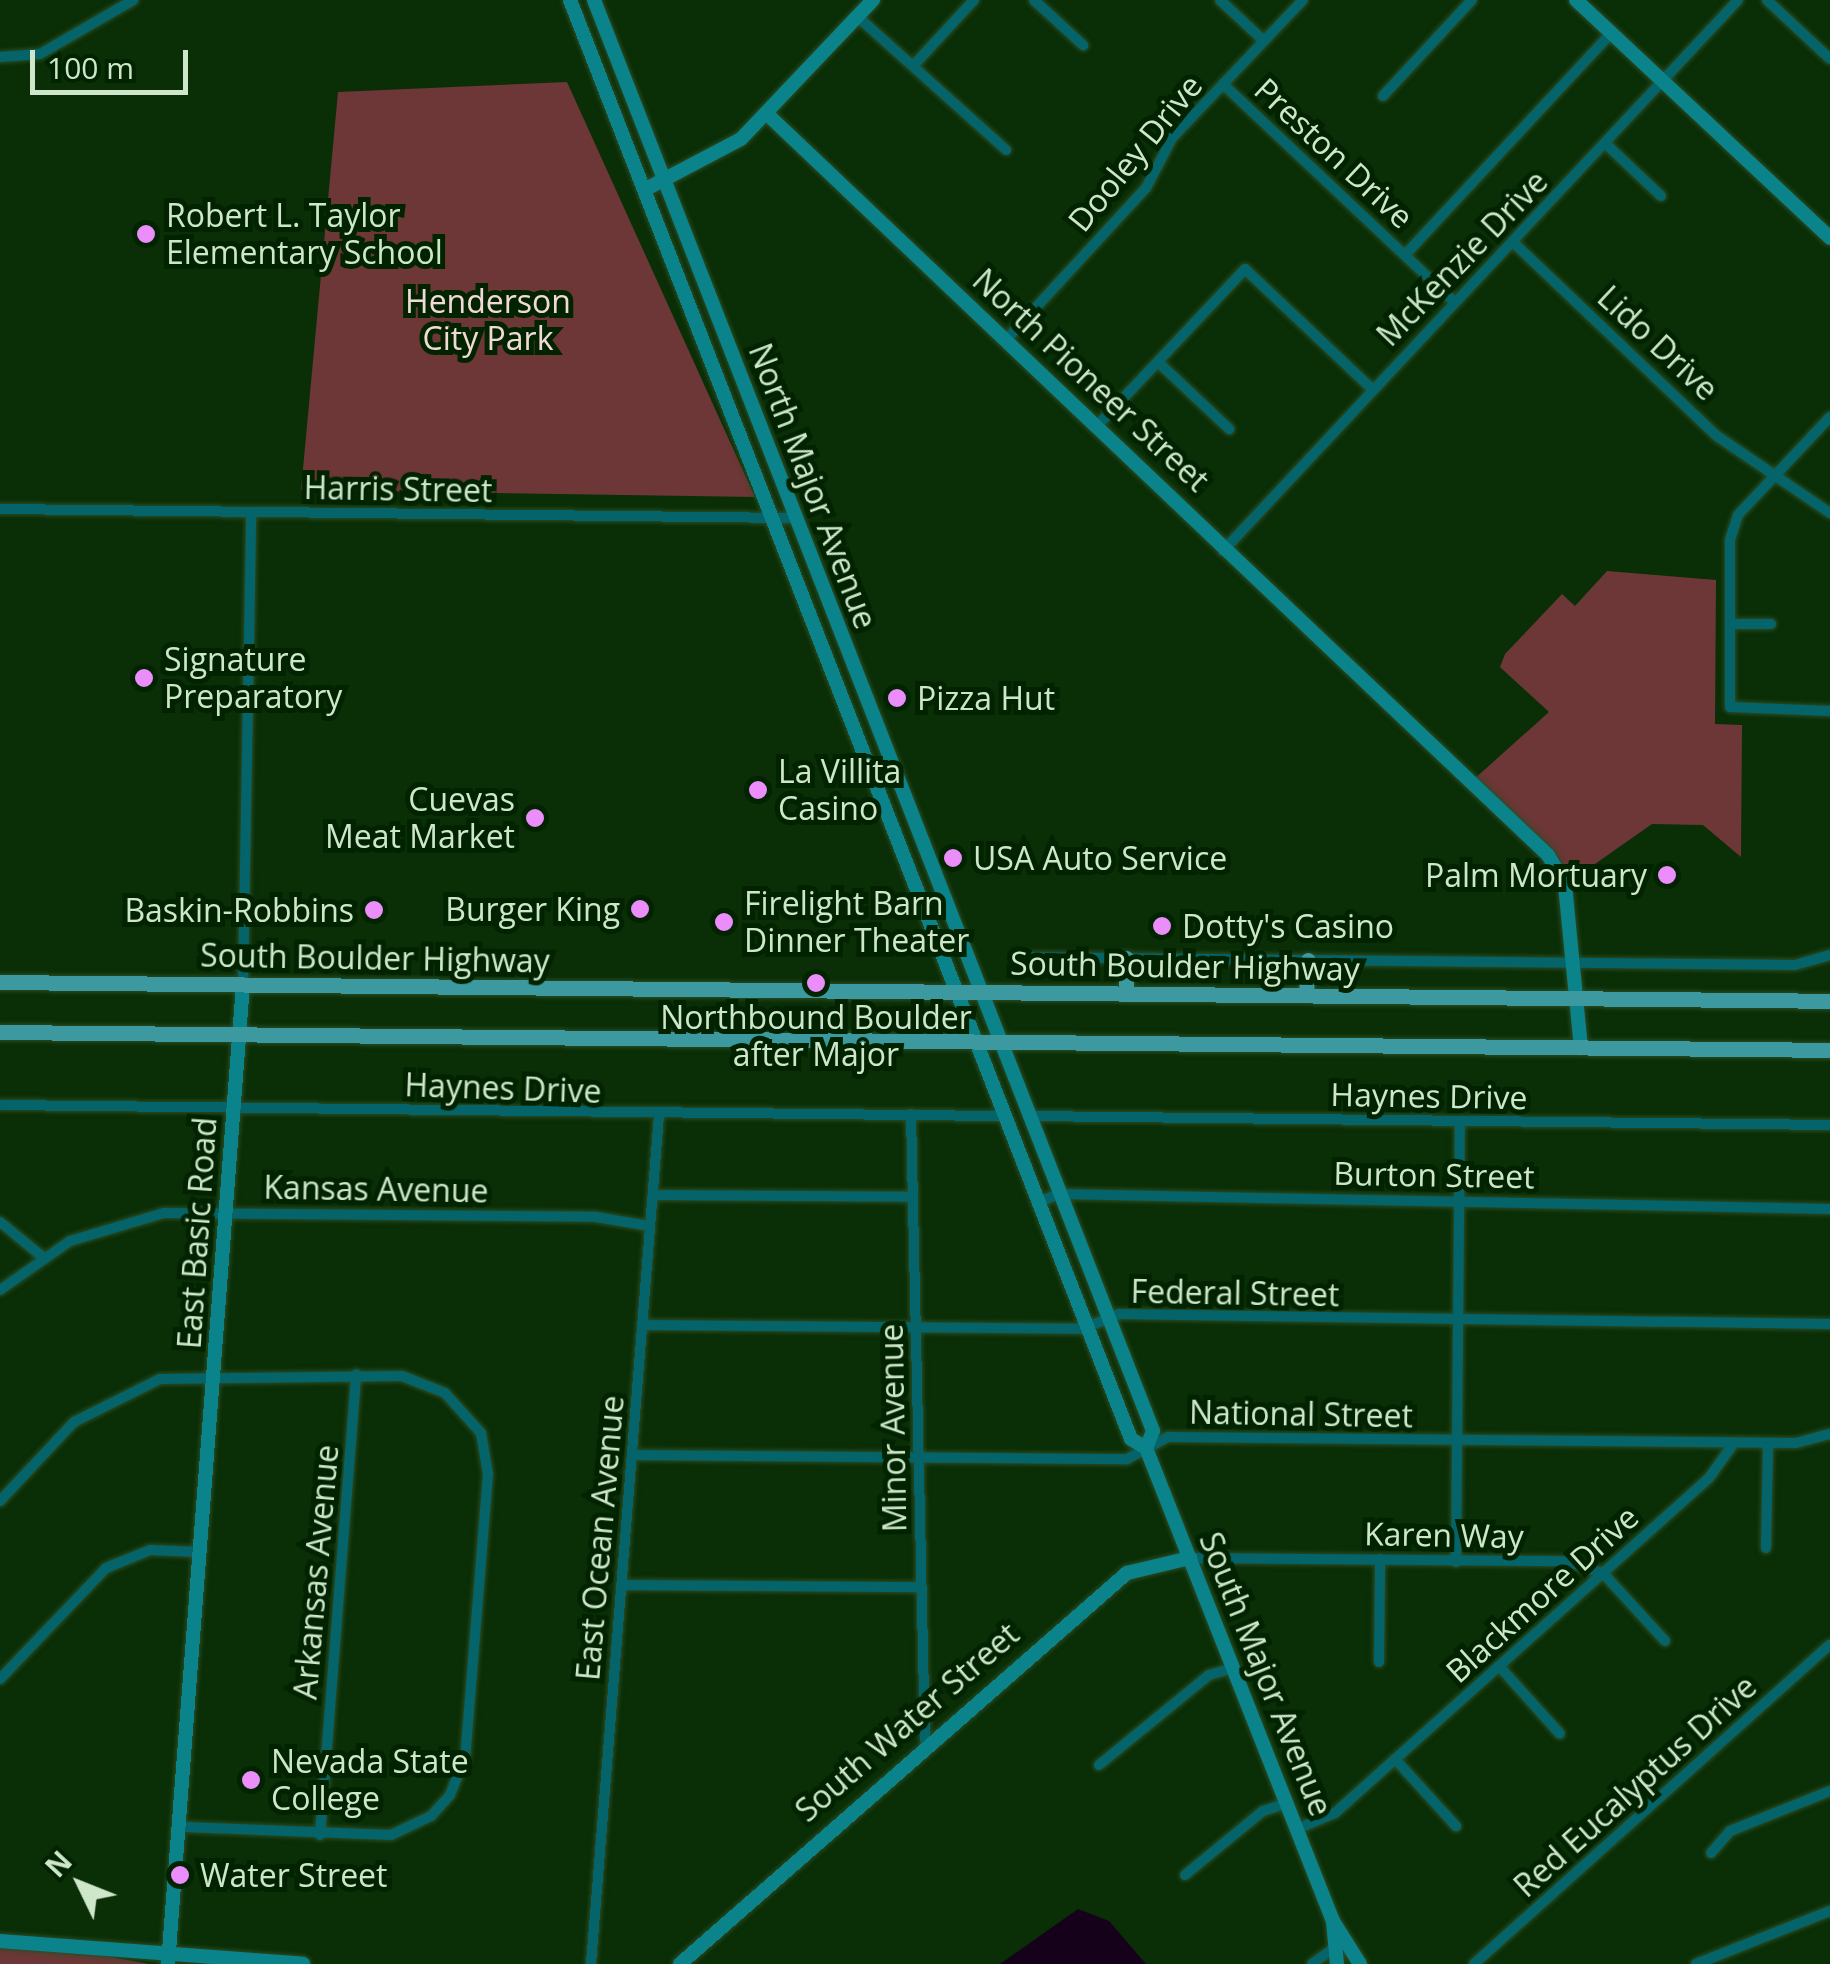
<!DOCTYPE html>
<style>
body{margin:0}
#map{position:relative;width:1830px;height:1964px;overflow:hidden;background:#0a2e06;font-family:"Open Sans",sans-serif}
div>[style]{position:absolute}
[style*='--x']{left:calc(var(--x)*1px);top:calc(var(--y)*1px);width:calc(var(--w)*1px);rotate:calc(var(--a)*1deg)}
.green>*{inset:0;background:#6c3736}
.water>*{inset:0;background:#16011b}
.roads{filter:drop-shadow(0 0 2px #294c25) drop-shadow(0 0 2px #294c25)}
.street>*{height:10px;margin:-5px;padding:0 5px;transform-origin:5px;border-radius:5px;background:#046469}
.secondary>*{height:14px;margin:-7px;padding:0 7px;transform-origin:7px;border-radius:7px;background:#0b838a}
.primary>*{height:15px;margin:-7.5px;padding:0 7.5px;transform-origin:7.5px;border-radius:7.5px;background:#3c999f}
.dots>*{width:28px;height:28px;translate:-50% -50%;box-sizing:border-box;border:5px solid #012300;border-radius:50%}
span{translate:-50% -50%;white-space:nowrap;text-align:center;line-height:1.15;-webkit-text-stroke:10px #012300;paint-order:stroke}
.street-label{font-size:32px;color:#cee7ca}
.poi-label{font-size:32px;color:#cee7ca}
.left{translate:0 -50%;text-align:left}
.right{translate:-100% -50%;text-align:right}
.park-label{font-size:32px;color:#f2d9d7}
.north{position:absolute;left:30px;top:1834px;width:100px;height:100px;-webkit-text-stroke:8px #012300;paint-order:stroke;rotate:313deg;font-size:28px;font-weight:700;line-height:40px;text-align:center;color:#cee7ca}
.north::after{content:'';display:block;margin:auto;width:35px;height:45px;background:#cee7ca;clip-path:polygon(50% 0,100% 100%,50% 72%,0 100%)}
.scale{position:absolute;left:30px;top:50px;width:158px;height:45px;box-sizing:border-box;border:5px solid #cee7ca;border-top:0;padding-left:12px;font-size:30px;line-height:35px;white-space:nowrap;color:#cee7ca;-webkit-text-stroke:8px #012300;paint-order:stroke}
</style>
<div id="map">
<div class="green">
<i style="clip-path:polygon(567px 82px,755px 497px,301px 490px,338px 92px)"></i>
<i style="clip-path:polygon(1607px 571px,1716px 580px,1715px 724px,1742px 725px,1741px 857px,1703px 825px,1652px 824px,1565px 885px,1548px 855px,1472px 781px,1549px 712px,1500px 667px,1505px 654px,1562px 594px,1575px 606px)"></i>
<i style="clip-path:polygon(0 1947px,80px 1951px,149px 1964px,0 1964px)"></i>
</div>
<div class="water">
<i style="clip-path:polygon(1078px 1909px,1109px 1921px,1146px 1964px,1000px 1964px)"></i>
</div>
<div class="roads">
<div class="street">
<i style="--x:1034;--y:0;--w:67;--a:42.6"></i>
<i style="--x:1220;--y:0;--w:60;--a:43"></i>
<i style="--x:1767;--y:0;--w:86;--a:43.1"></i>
<i style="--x:858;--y:17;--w:199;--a:41.9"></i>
<i style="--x:0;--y:57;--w:40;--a:-4.3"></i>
<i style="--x:40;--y:54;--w:108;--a:-30.1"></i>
<i style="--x:913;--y:66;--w:90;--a:-47.3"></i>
<i style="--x:1223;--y:84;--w:316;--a:43.3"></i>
<i style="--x:1383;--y:96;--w:131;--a:-47.2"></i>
<i style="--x:1605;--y:143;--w:77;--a:43.4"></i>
<i style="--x:1513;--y:242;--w:282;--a:43.6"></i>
<i style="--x:1717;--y:436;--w:137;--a:34.3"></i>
<i style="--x:1405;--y:255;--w:303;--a:-47.1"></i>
<i style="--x:1007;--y:339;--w:205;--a:-47.4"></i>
<i style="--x:1146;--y:188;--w:56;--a:-62.5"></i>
<i style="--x:1172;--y:138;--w:190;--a:-46.5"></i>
<i style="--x:1158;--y:362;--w:98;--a:43.3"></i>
<i style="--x:1830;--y:417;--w:134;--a:133.2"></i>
<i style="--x:1738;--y:515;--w:26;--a:108"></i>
<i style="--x:1730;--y:540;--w:167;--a:90"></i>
<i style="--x:1730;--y:707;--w:100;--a:2.3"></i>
<i style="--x:1099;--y:424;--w:213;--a:-46.7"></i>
<i style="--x:1245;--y:269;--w:175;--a:43.4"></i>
<i style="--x:0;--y:509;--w:795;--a:0.65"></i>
<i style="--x:1223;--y:551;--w:754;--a:-46.93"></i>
<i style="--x:1731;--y:624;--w:40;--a:0"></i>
<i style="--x:1019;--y:957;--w:776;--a:0.59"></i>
<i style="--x:1795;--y:965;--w:36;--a:-16"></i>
<i style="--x:243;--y:984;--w:472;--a:-89"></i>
<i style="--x:0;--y:1105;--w:1004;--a:0.63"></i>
<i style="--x:911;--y:1114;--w:626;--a:88.72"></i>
<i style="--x:1028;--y:1116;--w:802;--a:0.64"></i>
<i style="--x:653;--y:1195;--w:260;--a:0.4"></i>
<i style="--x:1039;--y:1202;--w:22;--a:-22"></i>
<i style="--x:1059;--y:1194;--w:771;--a:1.11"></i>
<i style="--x:0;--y:1222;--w:57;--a:39.3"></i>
<i style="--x:0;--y:1290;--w:85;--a:-35"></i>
<i style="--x:70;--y:1241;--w:98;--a:-16.6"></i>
<i style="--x:164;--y:1213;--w:432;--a:0.5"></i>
<i style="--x:596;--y:1217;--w:55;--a:9.5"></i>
<i style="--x:643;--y:1325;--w:439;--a:0.5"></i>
<i style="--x:1082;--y:1329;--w:40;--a:-22"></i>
<i style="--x:1119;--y:1314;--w:711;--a:0.81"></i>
<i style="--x:632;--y:1455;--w:495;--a:0.5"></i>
<i style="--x:1127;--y:1459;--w:47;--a:-28.2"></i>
<i style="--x:1168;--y:1437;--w:628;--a:0.55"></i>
<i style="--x:1796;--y:1443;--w:35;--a:-15"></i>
<i style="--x:0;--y:1501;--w:108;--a:-46.9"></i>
<i style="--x:74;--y:1422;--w:96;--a:-26.6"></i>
<i style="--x:160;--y:1379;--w:242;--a:-0.7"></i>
<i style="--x:402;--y:1376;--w:46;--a:21.6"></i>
<i style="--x:445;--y:1393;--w:54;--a:48"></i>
<i style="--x:481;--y:1433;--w:42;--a:80.3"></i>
<i style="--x:488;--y:1474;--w:284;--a:94.6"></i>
<i style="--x:465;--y:1757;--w:41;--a:111.5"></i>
<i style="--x:450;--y:1795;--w:28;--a:132"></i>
<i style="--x:431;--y:1816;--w:44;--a:154.6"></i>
<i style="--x:391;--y:1835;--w:213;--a:-177.8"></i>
<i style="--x:1766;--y:1548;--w:105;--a:-88.9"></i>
<i style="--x:1190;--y:1558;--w:375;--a:0.5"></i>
<i style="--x:1565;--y:1561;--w:40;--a:18"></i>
<i style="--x:1603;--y:1573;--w:92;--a:47.6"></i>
<i style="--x:1456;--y:1562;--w:440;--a:-89.5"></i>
<i style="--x:622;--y:1585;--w:300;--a:0.4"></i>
<i style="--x:1379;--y:1662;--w:103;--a:-89.4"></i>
<i style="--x:1499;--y:1666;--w:91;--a:48.1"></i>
<i style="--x:0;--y:1679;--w:153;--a:-46.3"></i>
<i style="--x:106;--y:1568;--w:48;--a:-22.2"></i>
<i style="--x:150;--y:1550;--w:49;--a:2.3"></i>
<i style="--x:1395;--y:1759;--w:91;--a:47.7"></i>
<i style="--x:1099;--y:1765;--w:142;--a:-39.3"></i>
<i style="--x:1209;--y:1675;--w:25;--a:-16"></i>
<i style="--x:1297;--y:1829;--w:41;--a:-22.8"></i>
<i style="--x:1335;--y:1813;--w:502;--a:-41.85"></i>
<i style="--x:1709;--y:1478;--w:43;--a:-54.5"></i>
<i style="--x:320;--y:1835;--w:462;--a:-85.5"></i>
<i style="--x:1711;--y:1853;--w:29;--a:-49"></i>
<i style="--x:1730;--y:1831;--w:108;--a:-21.8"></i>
<i style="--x:1185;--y:1875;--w:101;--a:-39.4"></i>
<i style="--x:1263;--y:1811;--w:26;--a:-18"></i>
<i style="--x:591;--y:1964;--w:852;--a:-85.42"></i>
<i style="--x:1312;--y:1964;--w:34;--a:-36"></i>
<i style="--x:1474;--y:1964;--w:478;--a:-41.9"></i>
<i style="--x:1696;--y:1964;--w:144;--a:-21.6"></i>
</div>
<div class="secondary">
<i style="--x:570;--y:0;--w:1544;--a:68.7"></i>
<i style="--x:1131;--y:1439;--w:17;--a:31"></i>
<i style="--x:1146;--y:1448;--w:509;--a:68.43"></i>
<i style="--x:1333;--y:1921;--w:51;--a:57.9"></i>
<i style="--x:594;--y:0;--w:1536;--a:68.66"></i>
<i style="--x:1153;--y:1431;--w:18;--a:112"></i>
<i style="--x:1576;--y:0;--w:348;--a:43.1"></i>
<i style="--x:766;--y:113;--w:1078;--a:43.5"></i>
<i style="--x:1548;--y:855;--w:34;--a:60"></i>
<i style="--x:1565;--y:885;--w:164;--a:84.4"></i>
<i style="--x:646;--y:189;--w:107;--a:-27.8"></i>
<i style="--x:741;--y:139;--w:192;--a:-46.5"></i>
<i style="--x:1333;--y:1921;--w:43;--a:84.7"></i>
<i style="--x:0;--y:1941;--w:304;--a:4.3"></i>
<i style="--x:168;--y:1964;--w:983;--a:-85.62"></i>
<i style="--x:680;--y:1964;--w:594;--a:-41.18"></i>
<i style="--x:1127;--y:1573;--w:65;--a:-13.4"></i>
</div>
<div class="primary">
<i style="--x:0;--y:982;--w:1830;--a:0.59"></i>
<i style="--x:1126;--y:993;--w:35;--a:-90"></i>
<i style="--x:1306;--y:995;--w:35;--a:-87"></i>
<i style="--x:0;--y:1032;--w:1830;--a:0.56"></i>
</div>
</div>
<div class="dots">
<i style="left:146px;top:234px;background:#eb8dfb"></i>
<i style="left:144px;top:678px;background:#eb8dfb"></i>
<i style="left:897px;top:698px;background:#eb8dfb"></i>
<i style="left:758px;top:790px;background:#eb8dfb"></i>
<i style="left:535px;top:818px;background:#eb8dfb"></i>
<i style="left:953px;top:858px;background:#eb8dfb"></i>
<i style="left:1667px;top:875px;background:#eb8dfb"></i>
<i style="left:640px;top:909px;background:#eb8dfb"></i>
<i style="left:374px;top:910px;background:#eb8dfb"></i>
<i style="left:724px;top:922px;background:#eb8dfb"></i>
<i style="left:1162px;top:926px;background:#eb8dfb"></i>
<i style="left:816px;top:983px;background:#eb8dfb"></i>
<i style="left:251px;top:1780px;background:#eb8dfb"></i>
<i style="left:180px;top:1875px;background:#eb8dfb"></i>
</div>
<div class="street-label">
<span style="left:1135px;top:153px;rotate:-51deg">Dooley Drive</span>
<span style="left:1334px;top:153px;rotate:43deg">Preston Drive</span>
<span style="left:1462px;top:258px;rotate:-46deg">McKenzie Drive</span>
<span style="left:1658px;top:343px;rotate:43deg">Lido Drive</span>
<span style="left:1091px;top:380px;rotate:43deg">North Pioneer Street</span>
<span style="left:813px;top:486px;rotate:69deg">North Major Avenue</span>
<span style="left:398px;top:489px;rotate:1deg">Harris Street</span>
<span style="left:375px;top:958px;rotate:1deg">South Boulder Highway</span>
<span style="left:1185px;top:966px;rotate:1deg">South Boulder Highway</span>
<span style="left:503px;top:1088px;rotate:2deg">Haynes Drive</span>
<span style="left:1429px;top:1096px;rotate:1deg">Haynes Drive</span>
<span style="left:1434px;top:1175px;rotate:1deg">Burton Street</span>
<span style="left:376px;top:1189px;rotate:1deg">Kansas Avenue</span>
<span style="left:197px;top:1233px;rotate:-86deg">East Basic Road</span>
<span style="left:1235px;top:1293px;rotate:1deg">Federal Street</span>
<span style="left:1301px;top:1414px;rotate:1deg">National Street</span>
<span style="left:893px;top:1428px;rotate:-91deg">Minor Avenue</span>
<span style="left:1444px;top:1535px;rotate:1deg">Karen Way</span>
<span style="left:600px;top:1538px;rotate:-85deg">East Ocean Avenue</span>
<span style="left:316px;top:1572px;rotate:-85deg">Arkansas Avenue</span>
<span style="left:1542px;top:1594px;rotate:-42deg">Blackmore Drive</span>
<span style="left:1266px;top:1674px;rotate:68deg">South Major Avenue</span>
<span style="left:907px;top:1722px;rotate:-41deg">South Water Street</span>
<span style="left:1635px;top:1786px;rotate:-42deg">Red Eucalyptus Drive</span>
</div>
<div class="poi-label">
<span class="left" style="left:166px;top:234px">Robert L. Taylor<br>Elementary School</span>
<span class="left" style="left:164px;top:678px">Signature<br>Preparatory</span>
<span class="left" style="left:917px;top:698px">Pizza Hut</span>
<span class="left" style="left:778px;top:790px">La Villita<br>Casino</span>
<span class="right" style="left:515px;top:818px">Cuevas<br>Meat Market</span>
<span class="left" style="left:973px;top:858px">USA Auto Service</span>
<span class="right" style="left:1647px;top:875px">Palm Mortuary</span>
<span class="left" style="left:744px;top:922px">Firelight Barn<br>Dinner Theater</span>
<span class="right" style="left:620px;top:909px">Burger King</span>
<span class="right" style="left:354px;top:910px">Baskin-Robbins</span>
<span class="left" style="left:1182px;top:926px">Dotty's Casino</span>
<span style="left:816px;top:1036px">Northbound Boulder<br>after Major</span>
<span class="left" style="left:271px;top:1780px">Nevada State<br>College</span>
<span class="left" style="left:200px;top:1875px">Water Street</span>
</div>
<div class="park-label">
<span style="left:488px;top:320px">Henderson<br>City Park</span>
</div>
<div class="north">N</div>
<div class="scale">100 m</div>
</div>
